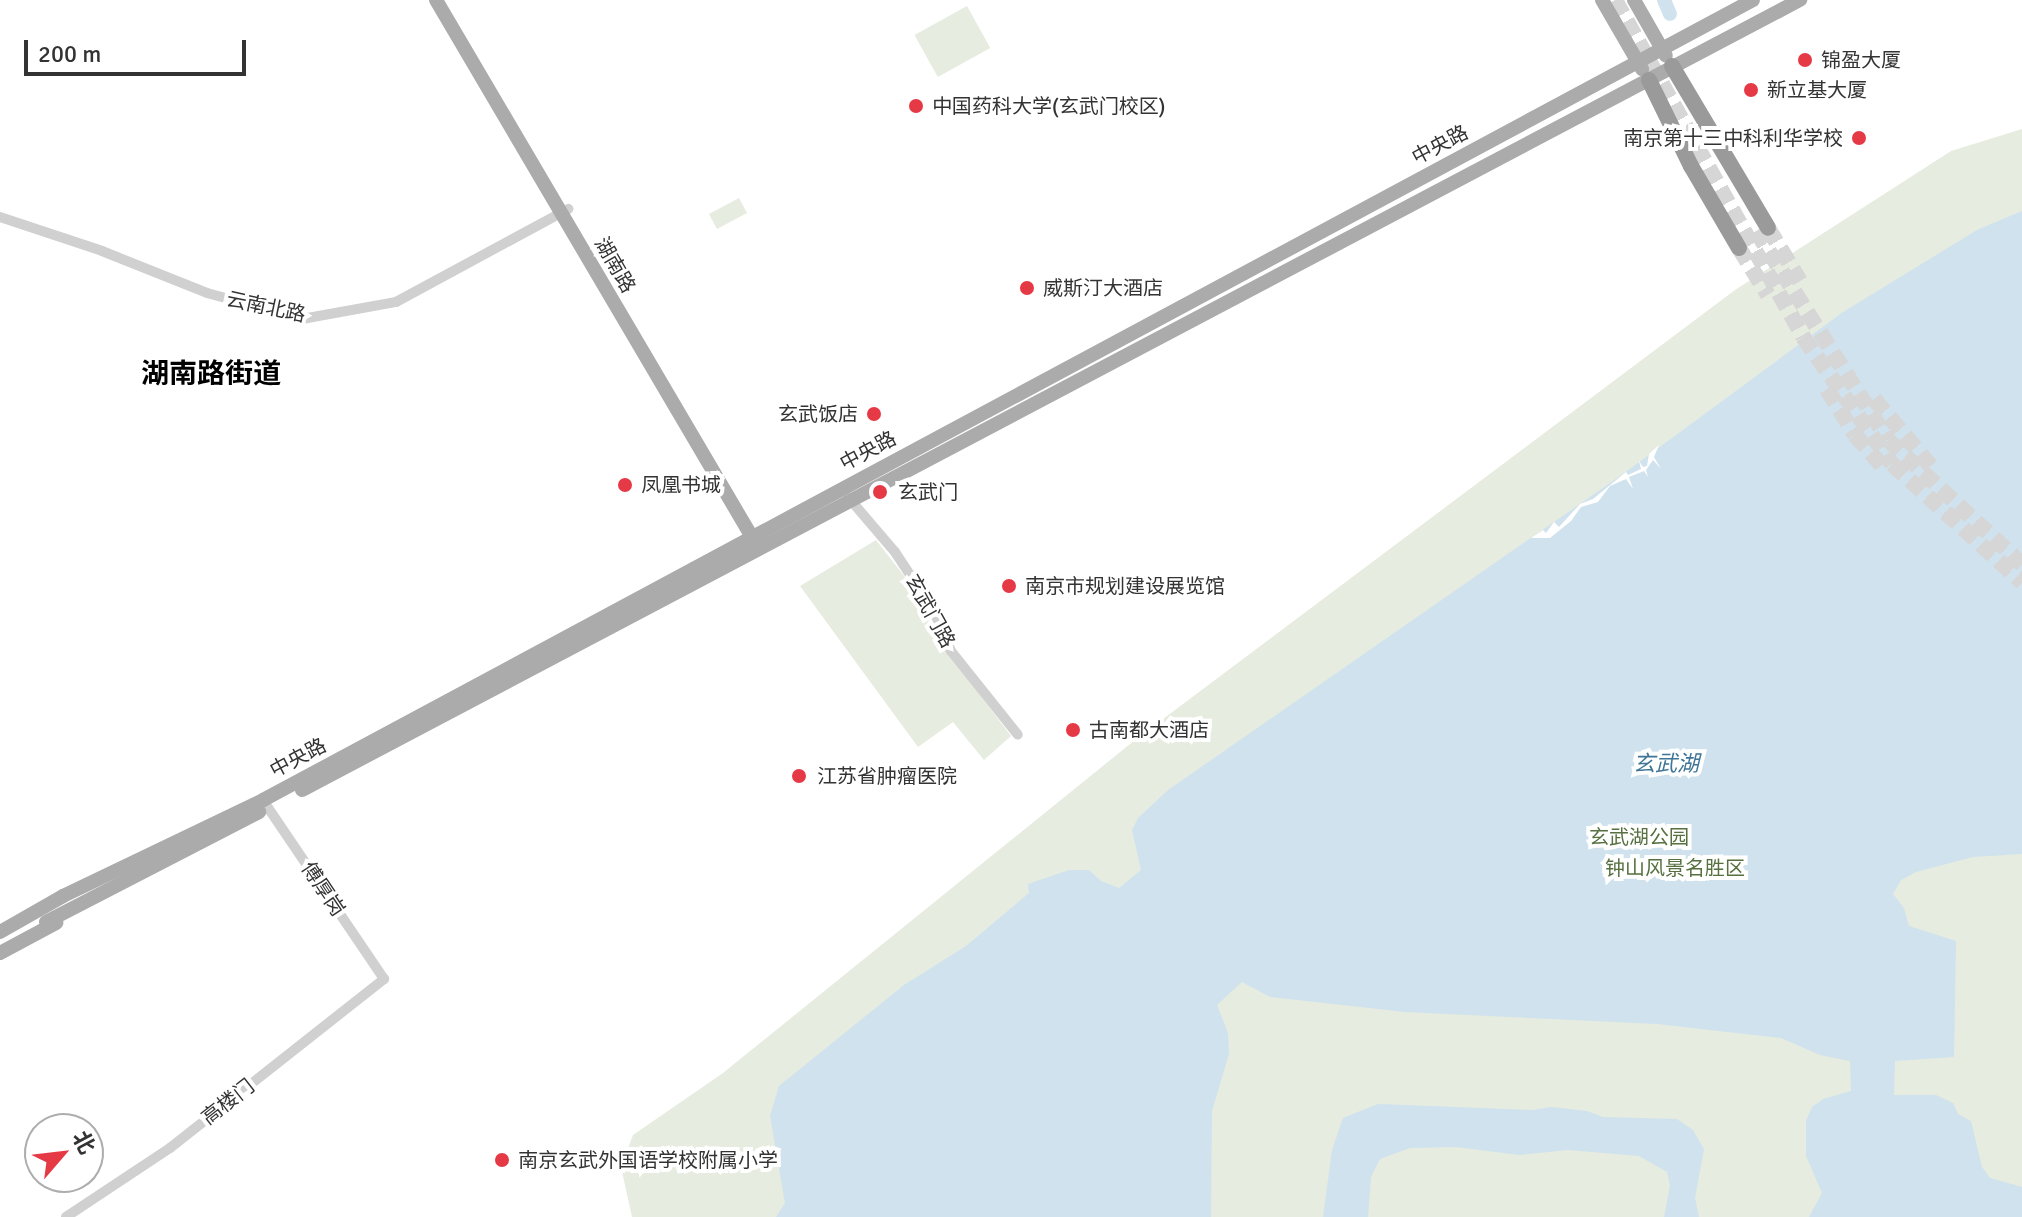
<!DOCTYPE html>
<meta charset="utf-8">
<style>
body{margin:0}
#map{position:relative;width:2022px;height:1217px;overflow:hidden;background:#fff;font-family:Signika,"Noto Sans SC",sans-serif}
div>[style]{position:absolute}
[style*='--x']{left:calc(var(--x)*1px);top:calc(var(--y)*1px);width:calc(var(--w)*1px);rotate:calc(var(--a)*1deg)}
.green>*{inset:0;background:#e6ecdf;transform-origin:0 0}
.water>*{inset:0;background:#cfe2ee}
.pier>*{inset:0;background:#fff}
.river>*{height:14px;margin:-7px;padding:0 7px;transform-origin:7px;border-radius:7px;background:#cfe2ee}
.highway-tunnel>*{height:16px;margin-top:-8px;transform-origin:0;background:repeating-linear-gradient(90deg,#d6d6d6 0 16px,transparent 0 24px)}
.minor>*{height:10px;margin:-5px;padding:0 5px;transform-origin:5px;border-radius:5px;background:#d0d0d0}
.major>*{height:14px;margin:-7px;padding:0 7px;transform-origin:7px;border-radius:7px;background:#ababab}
.highway>*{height:16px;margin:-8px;padding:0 8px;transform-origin:8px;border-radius:8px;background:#9a9a9a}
.dots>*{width:22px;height:22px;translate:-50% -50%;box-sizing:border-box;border:4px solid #fff;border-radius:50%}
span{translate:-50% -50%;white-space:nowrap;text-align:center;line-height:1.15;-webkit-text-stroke:8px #fff;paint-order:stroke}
.poi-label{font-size:20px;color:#333}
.left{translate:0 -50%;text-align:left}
.right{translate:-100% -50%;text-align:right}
.street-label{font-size:20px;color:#333}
.park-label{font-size:20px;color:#56703f}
.water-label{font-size:22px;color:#3f7597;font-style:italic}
.district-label{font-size:28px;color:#000;font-weight:700}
.north{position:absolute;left:24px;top:1113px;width:80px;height:80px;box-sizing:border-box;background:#fff;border:2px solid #adadad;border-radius:50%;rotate:62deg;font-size:22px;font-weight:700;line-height:32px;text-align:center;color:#333}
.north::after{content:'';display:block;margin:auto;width:28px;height:36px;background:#e63946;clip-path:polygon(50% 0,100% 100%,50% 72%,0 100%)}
.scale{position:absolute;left:24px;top:40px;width:222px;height:36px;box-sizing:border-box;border:4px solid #333;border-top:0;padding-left:10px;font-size:24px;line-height:28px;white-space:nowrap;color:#333;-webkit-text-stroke:6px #fff;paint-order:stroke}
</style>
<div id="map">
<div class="green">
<i style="left:967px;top:6px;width:48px;height:60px;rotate:61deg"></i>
<i style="clip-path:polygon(2022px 129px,2022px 1217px,632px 1217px,621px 1167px,633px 1135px,723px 1073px,1135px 740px,1735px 290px,1951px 151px)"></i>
<i style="left:739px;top:198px;width:17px;height:34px;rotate:62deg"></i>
<i style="clip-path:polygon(876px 540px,919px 595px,949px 654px,1011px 736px,984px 760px,953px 722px,918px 747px,800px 586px)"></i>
</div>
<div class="water">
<i style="clip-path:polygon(2022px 211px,2022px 854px,1973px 857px,1916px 872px,1901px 880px,1893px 894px,1904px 908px,1909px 926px,1956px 941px,1954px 1057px,1895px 1061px,1894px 1095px,1936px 1095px,1953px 1103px,1958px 1114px,1971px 1121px,1982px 1167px,1990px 1178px,2022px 1187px,2022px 1217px,1809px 1217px,1822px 1193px,1806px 1156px,1806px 1121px,1812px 1107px,1823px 1099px,1851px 1091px,1850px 1061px,1820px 1055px,1781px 1038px,1657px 1024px,1405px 1012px,1270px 997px,1242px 982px,1217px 1005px,1228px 1033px,1229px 1054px,1212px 1111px,1211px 1217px,776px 1217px,785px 1203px,770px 1116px,779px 1086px,904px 985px,966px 946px,1029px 893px,1028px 884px,1069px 870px,1089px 870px,1101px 881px,1119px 888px,1141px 870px,1132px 830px,1138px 818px,1168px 790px,1623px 474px,1843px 312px,1977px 230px)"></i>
<i style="clip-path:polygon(1378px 1104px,1533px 1110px,1551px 1107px,1587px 1111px,1603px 1117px,1677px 1119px,1693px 1130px,1704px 1149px,1695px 1198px,1699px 1217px,1664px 1217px,1670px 1186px,1667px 1172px,1639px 1156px,1568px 1150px,1519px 1155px,1456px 1147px,1410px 1148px,1380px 1159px,1371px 1177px,1368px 1217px,1323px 1217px,1332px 1150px,1343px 1118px)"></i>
</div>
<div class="pier">
<i style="clip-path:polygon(1659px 445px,1654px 457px,1661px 469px,1653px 460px,1646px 470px,1648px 477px,1644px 471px,1629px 477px,1633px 489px,1626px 479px,1610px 486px,1598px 502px,1581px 507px,1571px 521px,1550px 538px,1531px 538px,1543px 530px,1546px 533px,1554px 522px,1559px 527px,1580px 504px,1593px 499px,1626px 472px,1628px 475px,1641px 469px,1639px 461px,1643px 467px,1647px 466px,1649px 454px)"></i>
</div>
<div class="river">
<i style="--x:1664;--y:0;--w:15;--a:67"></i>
</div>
<div class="highway-tunnel">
<i style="--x:1615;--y:0;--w:386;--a:60.8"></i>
<i style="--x:1803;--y:337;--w:155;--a:55"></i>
<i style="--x:1892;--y:464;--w:176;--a:42.2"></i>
<i style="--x:1768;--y:228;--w:62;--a:58.9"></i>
<i style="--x:1756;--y:231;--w:247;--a:57.7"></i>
<i style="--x:1888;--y:440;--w:183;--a:42.8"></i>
<i style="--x:1739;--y:248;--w:55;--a:58.3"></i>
<i style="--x:1827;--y:389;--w:54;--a:58.7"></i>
<i style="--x:1855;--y:435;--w:43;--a:48.8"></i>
<i style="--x:1874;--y:399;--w:96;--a:49.7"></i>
</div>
<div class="minor">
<i style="--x:0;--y:217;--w:108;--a:18.4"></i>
<i style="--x:102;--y:251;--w:113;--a:21.8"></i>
<i style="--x:207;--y:293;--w:98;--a:15.3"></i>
<i style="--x:302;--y:319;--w:96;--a:-10.3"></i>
<i style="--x:396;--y:302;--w:196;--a:-28.4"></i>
<i style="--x:848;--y:497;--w:72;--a:49.5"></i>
<i style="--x:895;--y:552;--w:56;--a:56.6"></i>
<i style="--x:926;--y:599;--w:58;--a:64.3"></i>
<i style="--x:951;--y:651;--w:107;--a:51.4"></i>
<i style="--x:66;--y:1217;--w:125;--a:-33.6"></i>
<i style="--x:170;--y:1148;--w:273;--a:-38.3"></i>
<i style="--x:384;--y:979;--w:216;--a:-124.1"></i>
</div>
<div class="major">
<i style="--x:436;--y:0;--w:631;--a:59.53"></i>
<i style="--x:1602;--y:0;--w:80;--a:59.9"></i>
<i style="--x:1634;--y:0;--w:64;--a:60.3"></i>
<i style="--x:302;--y:790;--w:1694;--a:-27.81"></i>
<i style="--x:46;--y:922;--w:240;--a:-27.3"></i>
<i style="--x:0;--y:932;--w:73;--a:-29.7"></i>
<i style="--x:63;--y:896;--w:222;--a:-25.6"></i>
<i style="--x:263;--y:800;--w:1691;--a:-28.23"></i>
<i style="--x:0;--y:953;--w:64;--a:-28.2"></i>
</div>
<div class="highway">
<i style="--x:1672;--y:66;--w:188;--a:59.3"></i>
<i style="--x:1649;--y:80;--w:96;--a:64"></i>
<i style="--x:1691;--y:166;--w:95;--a:59.7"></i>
</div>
<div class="dots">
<i style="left:1805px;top:60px;background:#e63946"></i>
<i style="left:1751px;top:90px;background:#e63946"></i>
<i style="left:916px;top:106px;background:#e63946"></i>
<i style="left:1859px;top:138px;background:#e63946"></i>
<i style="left:1027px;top:288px;background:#e63946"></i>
<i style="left:874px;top:414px;background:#e63946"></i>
<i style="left:625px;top:485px;background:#e63946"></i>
<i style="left:880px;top:492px;background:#e63946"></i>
<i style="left:1009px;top:586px;background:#e63946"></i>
<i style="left:1073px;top:730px;background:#e63946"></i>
<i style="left:799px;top:776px;background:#e63946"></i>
<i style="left:502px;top:1160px;background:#e63946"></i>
</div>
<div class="poi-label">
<span class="left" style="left:1821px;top:60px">锦盈大厦</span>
<span class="left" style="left:1767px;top:90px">新立基大厦</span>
<span class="left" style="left:932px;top:106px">中国药科大学(玄武门校区)</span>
<span class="right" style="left:1843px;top:138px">南京第十三中科利华学校</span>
<span class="left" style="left:1043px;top:288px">威斯汀大酒店</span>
<span class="right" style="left:858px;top:414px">玄武饭店</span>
<span class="left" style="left:641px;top:485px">凤凰书城</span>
<span class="left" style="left:898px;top:492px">玄武门</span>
<span class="left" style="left:1025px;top:586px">南京市规划建设展览馆</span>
<span class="left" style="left:1089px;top:730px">古南都大酒店</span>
<span class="left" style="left:817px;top:776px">江苏省肿瘤医院</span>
<span class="left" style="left:518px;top:1160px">南京玄武外国语学校附属小学</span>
</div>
<div class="street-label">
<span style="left:1440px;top:145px;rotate:-28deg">中央路</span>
<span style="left:615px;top:265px;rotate:60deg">湖南路</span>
<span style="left:266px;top:307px;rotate:12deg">云南北路</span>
<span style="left:868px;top:451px;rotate:-28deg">中央路</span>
<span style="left:930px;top:611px;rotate:61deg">玄武门路</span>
<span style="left:298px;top:758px;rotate:-28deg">中央路</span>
<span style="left:323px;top:889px;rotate:56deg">傅厚岗</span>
<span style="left:228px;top:1102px;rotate:-38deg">高楼门</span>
</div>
<div class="park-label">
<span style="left:1639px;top:837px">玄武湖公园</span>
<span style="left:1675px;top:868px">钟山风景名胜区</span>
</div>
<div class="water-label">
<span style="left:1666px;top:764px">玄武湖</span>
</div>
<div class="district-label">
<span style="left:211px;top:374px">湖南路街道</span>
</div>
<div class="north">北</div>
<div class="scale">200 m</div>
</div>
